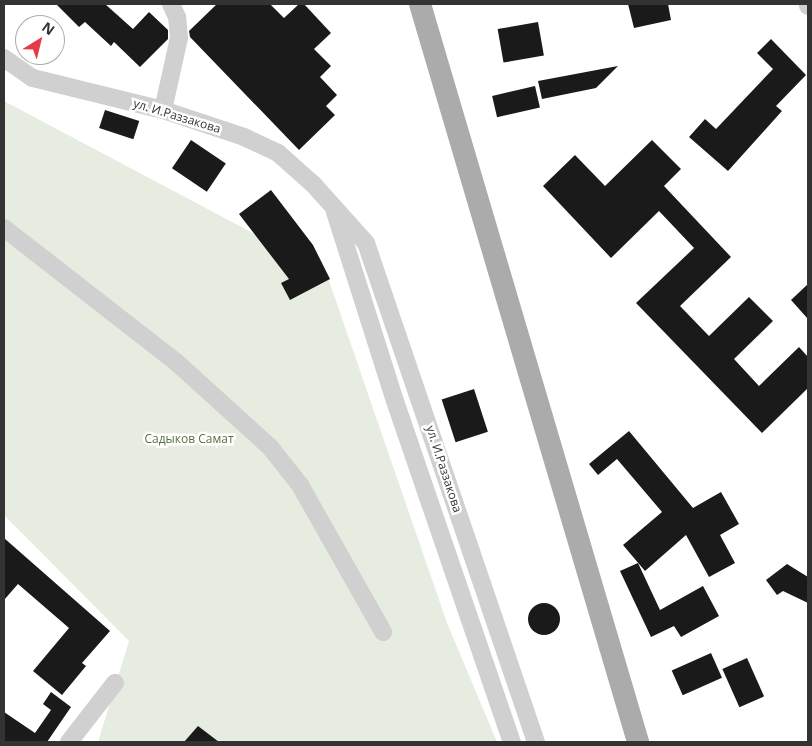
<!DOCTYPE html>
<meta charset="utf-8">
<style>
body{margin:0}
#map{position:relative;width:812px;height:746px;overflow:hidden;background:#fff;font-family:"Open Sans",sans-serif}
div>[style]{position:absolute}
[style*='--x']{left:calc(var(--x)*1px);top:calc(var(--y)*1px);width:calc(var(--w)*1px);rotate:calc(var(--a)*1deg)}
.green>*{inset:0;background:#e6ecdf}
.building>*{inset:0;background:#1a1a1a;transform-origin:0 0}
.round{border-radius:50%}
.minor>*{height:18px;margin:-9px;padding:0 9px;transform-origin:9px;border-radius:9px;background:#d0d0d0}
.major>*{height:22px;margin:-11px;padding:0 11px;transform-origin:11px;border-radius:11px;background:#ababab}
span{translate:-50% -50%;white-space:nowrap;text-align:center;line-height:1.15;-webkit-text-stroke:5px #fff;paint-order:stroke}
.street-label{font-size:12px;color:#333}
.park-label{font-size:12px;color:#56703f}
.frame{position:absolute;inset:0;border:5px solid #333;pointer-events:none}
.north{position:absolute;left:15px;top:15px;width:50px;height:50px;box-sizing:border-box;background:#fff;border:1px solid #adadad;border-radius:50%;rotate:36deg;font-size:14px;font-weight:700;line-height:20px;text-align:center;color:#333}
.north::after{content:'';display:block;margin:auto;width:18px;height:22px;background:#e63946;clip-path:polygon(50% 0,100% 100%,50% 72%,0 100%)}
</style>
<div id="map">
<div class="green">
<i style="clip-path:polygon(4px 101px,326px 272px,447px 623px,497px 742px,98px 742px,129px 641px,4px 515px)"></i>
</div>
<div class="building">
<i style="clip-path:polygon(56px 4px,105px 4px,133px 29px,149px 12px,168px 30px,168px 39px,140px 67px,114px 42px,111px 46px,85px 22px,79px 27px)"></i>
<i style="clip-path:polygon(217px 4px,270px 4px,284px 18px,299px 4px,304px 4px,331px 33px,314px 49px,331px 66px,320px 77px,337px 95px,326px 106px,335px 115px,299px 150px,190px 37px,189px 31px)"></i>
<i style="clip-path:polygon(628px 4px,668px 4px,671px 20px,634px 28px)"></i>
<i style="left:538px;top:22px;width:34px;height:41px;rotate:80deg"></i>
<i style="clip-path:polygon(771px 39px,806px 75px,776px 106px,782px 111px,728px 171px,689px 137px,705px 119px,716px 129px,773px 69px,757px 53px)"></i>
<i style="clip-path:polygon(618px 66px,596px 88px,542px 99px,538px 81px)"></i>
<i style="left:535px;top:86px;width:22px;height:44px;rotate:77deg"></i>
<i style="left:105px;top:110px;width:36px;height:19px;rotate:18deg"></i>
<i style="left:191px;top:140px;width:42px;height:34px;rotate:34deg"></i>
<i style="clip-path:polygon(652px 140px,681px 169px,664px 186px,731px 257px,680px 306px,709px 336px,749px 297px,773px 321px,734px 359px,759px 386px,799px 347px,808px 357px,808px 388px,762px 433px,636px 303px,694px 248px,659px 211px,611px 258px,543px 186px,575px 155px,605px 186px)"></i>
<i style="clip-path:polygon(271px 190px,313px 245px,330px 279px,290px 300px,281px 283px,289px 279px,239px 214px)"></i>
<i style="clip-path:polygon(808px 284px,808px 319px,791px 300px)"></i>
<i style="left:474px;top:389px;width:45px;height:34px;rotate:72deg"></i>
<i style="clip-path:polygon(629px 431px,693px 508px,721px 492px,739px 524px,720px 535px,735px 563px,709px 577px,686px 535px,645px 571px,623px 545px,662px 512px,617px 459px,598px 475px,589px 464px)"></i>
<i style="clip-path:polygon(4px 538px,110px 631px,82px 663px,86px 666px,62px 695px,33px 671px,69px 628px,18px 584px,4px 600px)"></i>
<i style="clip-path:polygon(638px 563px,660px 610px,703px 586px,719px 616px,681px 637px,674px 626px,651px 637px,620px 571px)"></i>
<i style="clip-path:polygon(787px 564px,808px 577px,808px 603px,783px 591px,777px 595px,766px 580px)"></i>
<i class="round" style="left:528px;top:603px;width:32px;height:32px"></i>
<i style="left:711px;top:653px;width:27px;height:43px;rotate:66deg"></i>
<i style="left:747px;top:658px;width:42px;height:27px;rotate:66deg"></i>
<i style="clip-path:polygon(51px 692px,71px 707px,47px 742px,4px 742px,4px 712px,35px 733px,51px 710px,43px 704px)"></i>
<i style="clip-path:polygon(198px 726px,219px 742px,184px 742px)"></i>
</div>
<div class="minor">
<i style="--x:808;--y:4;--w:2;--a:90"></i>
<i style="--x:4;--y:58;--w:35;--a:35"></i>
<i style="--x:33;--y:78;--w:134;--a:13.8"></i>
<i style="--x:163;--y:110;--w:85;--a:18.4"></i>
<i style="--x:244;--y:137;--w:38;--a:25"></i>
<i style="--x:278;--y:153;--w:47;--a:41.5"></i>
<i style="--x:313;--y:184;--w:79;--a:48.1"></i>
<i style="--x:366;--y:243;--w:527;--a:71.19"></i>
<i style="--x:163;--y:110;--w:74;--a:-77.5"></i>
<i style="--x:179;--y:38;--w:21;--a:-95"></i>
<i style="--x:177;--y:17;--w:14;--a:-115"></i>
<i style="--x:335;--y:212;--w:198;--a:72.4"></i>
<i style="--x:395;--y:401;--w:361;--a:71.1"></i>
<i style="--x:4;--y:228;--w:217;--a:37.9"></i>
<i style="--x:175;--y:361;--w:128;--a:42.2"></i>
<i style="--x:270;--y:447;--w:48;--a:51.7"></i>
<i style="--x:300;--y:485;--w:169;--a:60.5"></i>
<i style="--x:69;--y:742;--w:75;--a:-52.1"></i>
</div>
<div class="major">
<i style="--x:420;--y:4;--w:770;--a:73.54"></i>
</div>
<div class="street-label">
<span style="left:177px;top:116px;rotate:17deg">ул. И.Раззакова</span>
<span style="left:444px;top:469px;rotate:72deg">ул. И.Раззакова</span>
</div>
<div class="park-label">
<span style="left:189px;top:439px">Садыков Самат</span>
</div>
<div class="frame"></div>
<div class="north">N</div>
</div>
